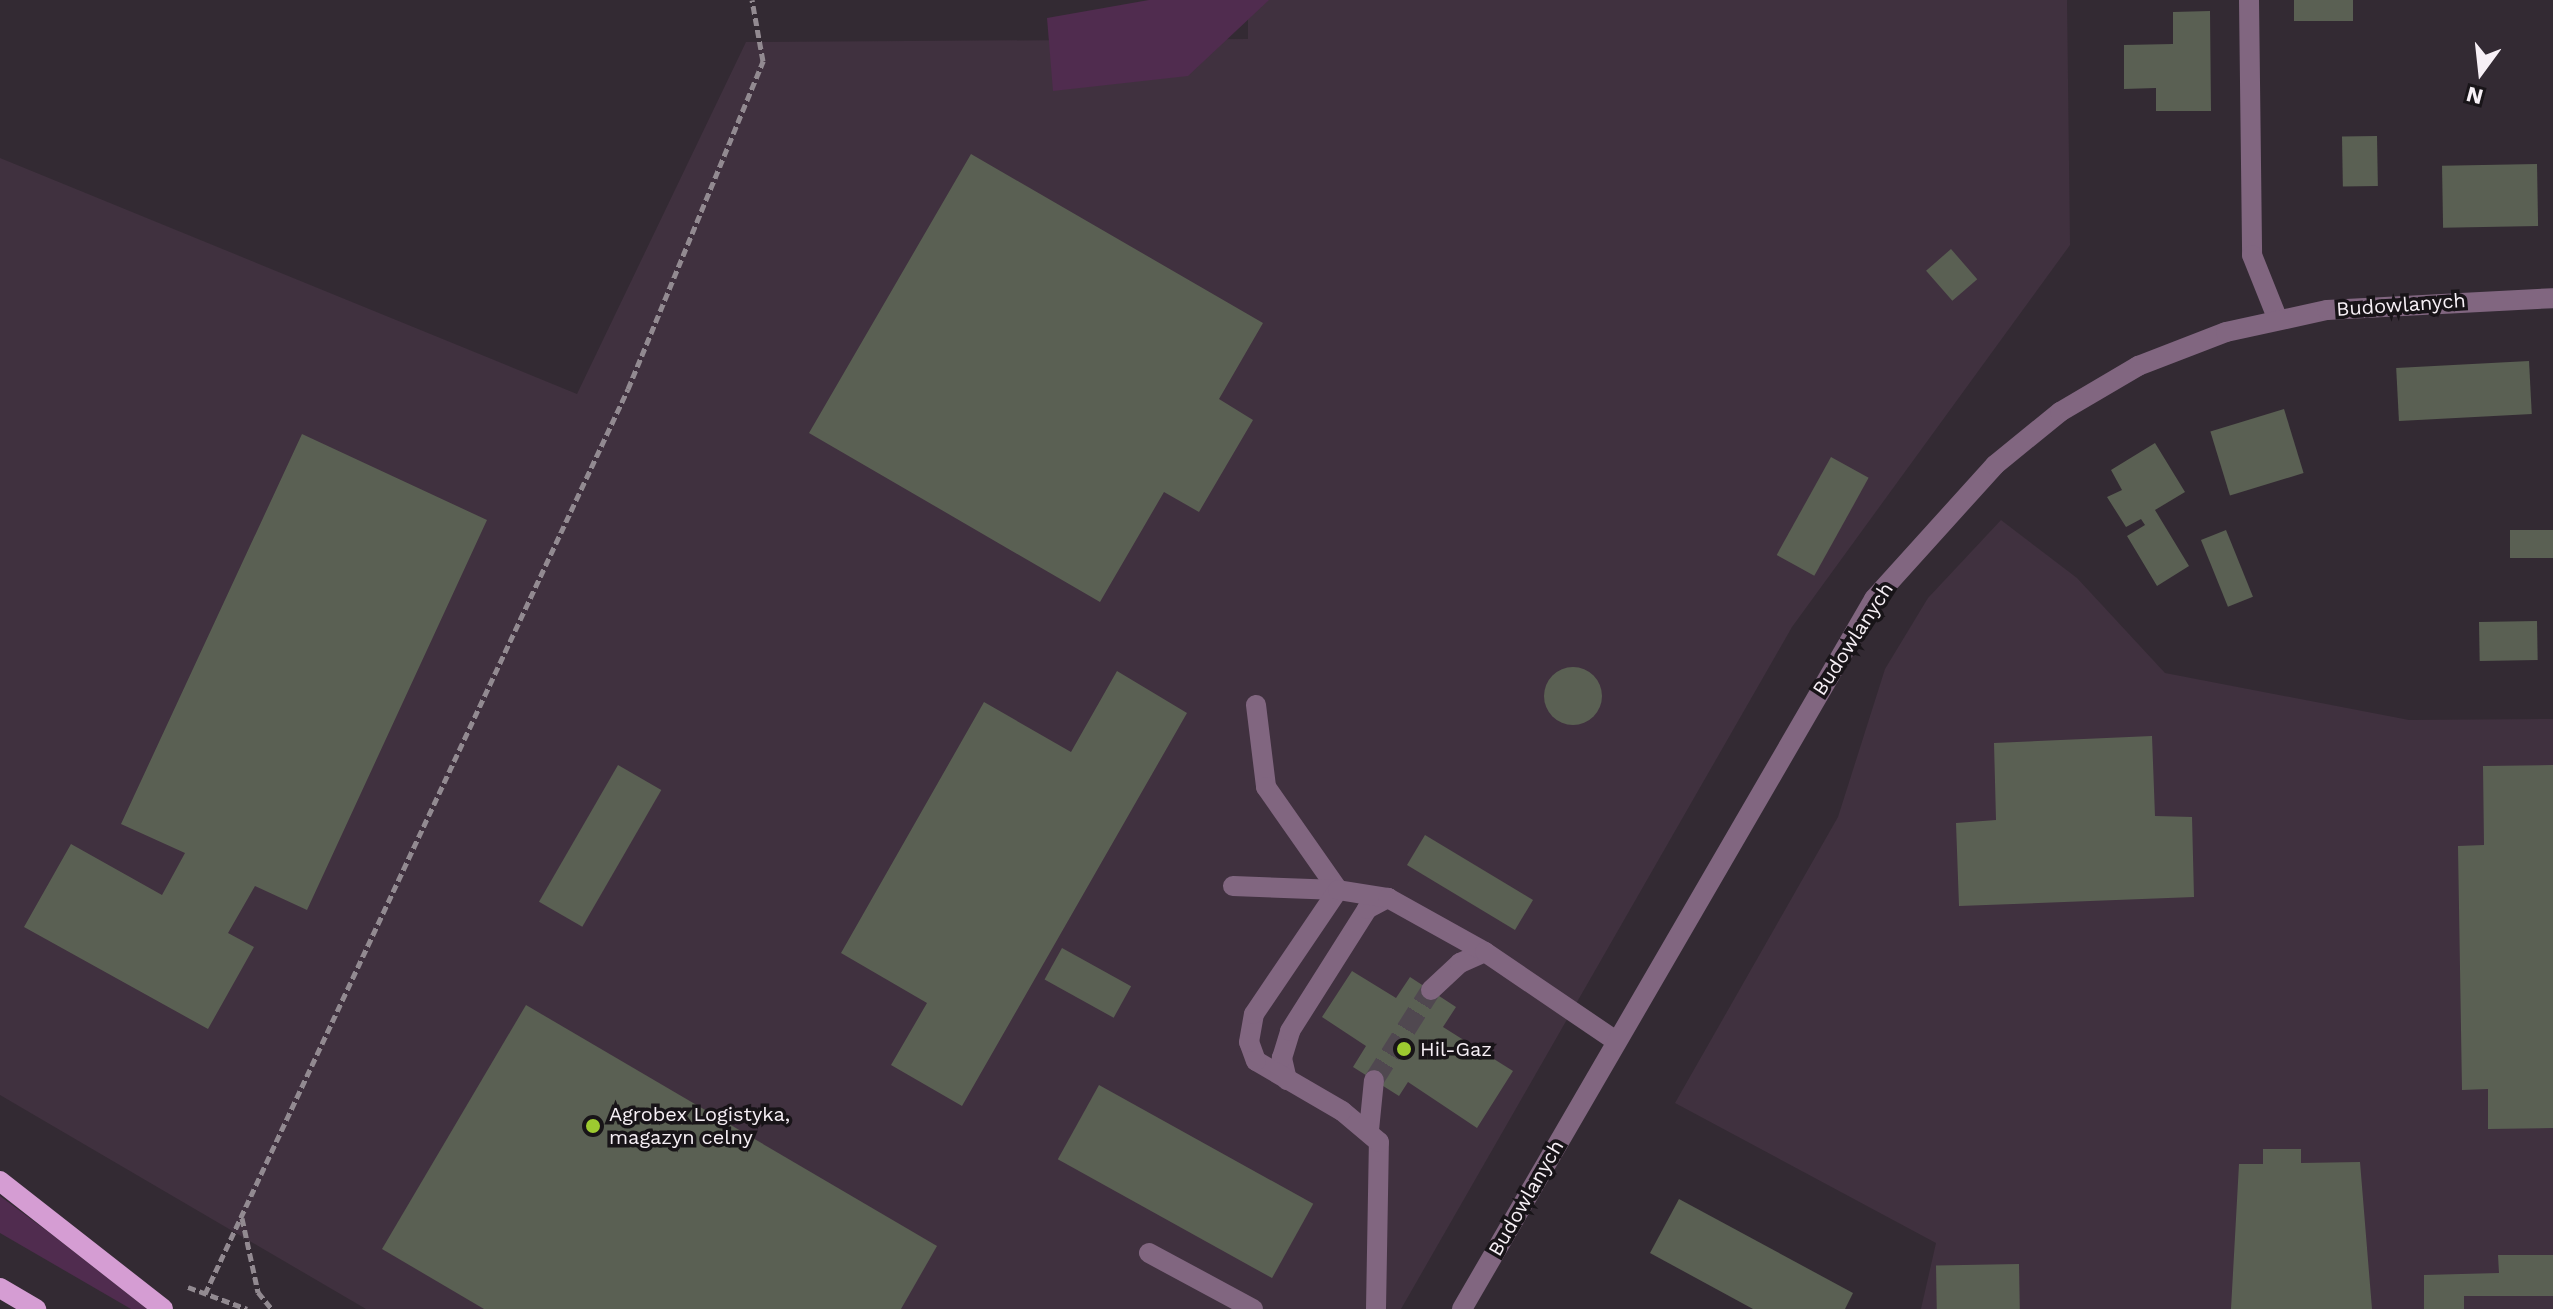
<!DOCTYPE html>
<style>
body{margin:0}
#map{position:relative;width:2553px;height:1309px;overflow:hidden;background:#332a33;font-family:"Work Sans",sans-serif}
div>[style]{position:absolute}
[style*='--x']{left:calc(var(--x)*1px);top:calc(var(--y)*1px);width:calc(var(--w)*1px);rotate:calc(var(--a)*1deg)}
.built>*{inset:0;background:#40313f}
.green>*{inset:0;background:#502c4f}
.building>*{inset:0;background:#5a6053;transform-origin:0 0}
.round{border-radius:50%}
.minor-tunnel>*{height:20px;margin-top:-10px;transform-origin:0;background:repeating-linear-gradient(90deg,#504850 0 20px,transparent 0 30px)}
.path>*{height:5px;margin-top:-2.5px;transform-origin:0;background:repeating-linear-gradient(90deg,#928a91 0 8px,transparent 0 12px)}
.minor>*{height:20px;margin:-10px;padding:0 10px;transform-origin:10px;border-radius:10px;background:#816680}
.major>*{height:20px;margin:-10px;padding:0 10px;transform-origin:10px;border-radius:10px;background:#d59dd3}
.dots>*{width:22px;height:22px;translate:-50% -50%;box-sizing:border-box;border:4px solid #181418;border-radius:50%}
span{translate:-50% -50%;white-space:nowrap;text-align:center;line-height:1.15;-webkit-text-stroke:7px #181418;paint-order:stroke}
.street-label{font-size:20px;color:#f7f0f6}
.poi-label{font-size:20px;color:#f7f0f6}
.left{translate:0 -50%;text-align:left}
.north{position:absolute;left:2441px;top:32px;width:80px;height:80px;-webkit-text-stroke:6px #181418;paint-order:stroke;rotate:195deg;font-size:22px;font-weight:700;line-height:32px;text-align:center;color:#f7f0f6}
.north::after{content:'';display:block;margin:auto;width:28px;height:36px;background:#f7f0f6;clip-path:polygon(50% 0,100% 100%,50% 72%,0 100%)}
</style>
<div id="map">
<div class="built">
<i style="clip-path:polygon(1248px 0,2067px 0,2070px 245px,1792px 627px,1401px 1309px,366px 1309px,0 1095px,0 158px,577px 394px,746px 42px,1248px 39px)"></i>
<i style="clip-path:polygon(2001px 520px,2077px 578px,2165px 673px,2409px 720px,2553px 719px,2553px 1309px,1921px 1309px,1936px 1243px,1675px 1103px,1838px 817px,1885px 669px,1928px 598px)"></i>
</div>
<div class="green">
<i style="clip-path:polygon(1149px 0,1269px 0,1188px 76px,1053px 91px,1047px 18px)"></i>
<i style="clip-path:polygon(0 1196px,51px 1234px,147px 1309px,131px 1309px,0 1233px)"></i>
</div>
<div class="building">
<i style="left:2294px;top:0;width:59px;height:21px"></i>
<i style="clip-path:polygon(2210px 11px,2211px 111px,2156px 111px,2156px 88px,2124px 89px,2124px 45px,2173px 44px,2173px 12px)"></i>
<i style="left:2377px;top:136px;width:50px;height:35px;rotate:89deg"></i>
<i style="clip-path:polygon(971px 154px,1263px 323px,1219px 399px,1253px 420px,1199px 512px,1164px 492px,1100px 602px,809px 433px)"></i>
<i style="left:2537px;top:164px;width:62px;height:95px;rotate:89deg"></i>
<i style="left:1951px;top:249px;width:40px;height:33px;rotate:49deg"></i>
<i style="left:2529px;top:361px;width:53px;height:133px;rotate:87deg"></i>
<i style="left:2284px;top:409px;width:67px;height:77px;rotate:73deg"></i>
<i style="clip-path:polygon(302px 434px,487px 520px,307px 910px,255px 886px,228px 933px,254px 947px,208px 1029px,24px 927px,71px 844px,162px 895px,185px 853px,121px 824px)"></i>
<i style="clip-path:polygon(2155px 443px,2185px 492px,2155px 510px,2189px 566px,2157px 586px,2127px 536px,2145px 525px,2141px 519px,2126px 527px,2107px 497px,2122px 490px,2111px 470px)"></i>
<i style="left:1831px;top:457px;width:43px;height:112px;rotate:29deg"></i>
<i style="left:2226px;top:530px;width:72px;height:27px;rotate:68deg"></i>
<i style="left:2553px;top:530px;width:28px;height:43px;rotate:90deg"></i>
<i style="left:2537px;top:621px;width:39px;height:58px;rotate:89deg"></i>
<i class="round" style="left:1544px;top:667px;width:58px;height:58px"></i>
<i style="clip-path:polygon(1117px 671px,1187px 713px,962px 1106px,891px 1065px,927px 1003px,841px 953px,984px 702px,1071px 752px)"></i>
<i style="clip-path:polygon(2152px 736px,2155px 816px,2192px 817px,2194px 897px,1959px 906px,1956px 823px,1996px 820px,1994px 743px)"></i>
<i style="left:618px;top:765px;width:50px;height:158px;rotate:30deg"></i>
<i style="clip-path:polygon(2553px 765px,2553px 1128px,2488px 1129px,2488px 1089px,2462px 1090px,2458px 846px,2484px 845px,2483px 766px)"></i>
<i style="left:1425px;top:835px;width:126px;height:35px;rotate:31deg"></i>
<i style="left:1062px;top:948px;width:79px;height:36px;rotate:29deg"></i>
<i style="clip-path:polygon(1352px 971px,1396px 998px,1410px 977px,1456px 1007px,1443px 1027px,1513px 1071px,1477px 1128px,1408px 1082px,1399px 1096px,1353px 1067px,1366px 1046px,1322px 1017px)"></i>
<i style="clip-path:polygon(526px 1005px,937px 1246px,901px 1309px,484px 1309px,382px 1249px)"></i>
<i style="left:1099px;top:1085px;width:245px;height:85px;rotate:29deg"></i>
<i style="clip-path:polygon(2263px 1149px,2301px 1149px,2301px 1163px,2360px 1162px,2372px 1309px,2231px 1309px,2239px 1164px,2263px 1164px)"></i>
<i style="clip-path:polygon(1679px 1199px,1853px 1293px,1845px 1309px,1753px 1309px,1650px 1253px)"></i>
<i style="clip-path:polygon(2498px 1255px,2553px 1255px,2553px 1296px,2464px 1296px,2464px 1309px,2424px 1309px,2424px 1275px,2499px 1273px)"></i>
<i style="left:2019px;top:1264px;width:45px;height:83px;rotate:89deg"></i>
</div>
<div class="minor-tunnel">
<i style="--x:1374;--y:1080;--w:107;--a:-57.7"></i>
</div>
<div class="path">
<i style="--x:242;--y:1218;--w:76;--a:77.8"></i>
<i style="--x:258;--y:1292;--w:22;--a:51"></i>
<i style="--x:188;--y:1287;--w:63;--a:20.4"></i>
<i style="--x:205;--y:1294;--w:999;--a:-64.95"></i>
<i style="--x:628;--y:389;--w:355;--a:-67.6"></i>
<i style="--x:763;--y:61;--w:62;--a:-100.2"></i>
</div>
<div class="minor">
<i style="--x:2249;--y:0;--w:255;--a:89.3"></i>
<i style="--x:2252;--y:255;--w:70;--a:68.2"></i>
<i style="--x:1256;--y:705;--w:83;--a:83"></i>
<i style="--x:1266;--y:787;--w:126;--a:55"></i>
<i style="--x:1233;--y:886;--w:105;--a:2.2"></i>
<i style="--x:1431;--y:990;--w:40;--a:-43"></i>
<i style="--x:1460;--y:963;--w:27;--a:-24"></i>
<i style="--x:1287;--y:1080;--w:23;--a:-103"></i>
<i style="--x:1282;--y:1058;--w:28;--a:-73"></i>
<i style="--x:1290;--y:1031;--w:144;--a:-57.7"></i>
<i style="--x:1367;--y:909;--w:24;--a:-28"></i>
<i style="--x:1369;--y:1130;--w:50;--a:-84.3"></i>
<i style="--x:1149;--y:1253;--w:118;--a:28.3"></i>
<i style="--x:1376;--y:1309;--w:167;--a:-89"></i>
<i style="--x:1379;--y:1142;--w:48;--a:-140"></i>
<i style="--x:1342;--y:1111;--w:99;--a:-149.8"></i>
<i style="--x:1256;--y:1061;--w:20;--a:-110"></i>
<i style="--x:1249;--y:1042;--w:28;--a:-80"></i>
<i style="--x:1254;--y:1014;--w:150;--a:-55.9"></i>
<i style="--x:1338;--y:890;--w:51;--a:9.1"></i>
<i style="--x:1388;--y:898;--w:111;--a:29.1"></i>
<i style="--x:1485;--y:952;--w:158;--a:34.2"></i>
<i style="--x:1462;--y:1309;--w:821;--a:-59.87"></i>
<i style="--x:1874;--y:599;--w:181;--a:-47.9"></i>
<i style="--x:1995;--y:465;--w:84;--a:-39.2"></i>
<i style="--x:2060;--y:412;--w:91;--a:-30.5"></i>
<i style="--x:2138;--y:366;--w:94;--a:-21.1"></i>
<i style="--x:2226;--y:332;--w:103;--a:-12.3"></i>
<i style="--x:2327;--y:310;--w:226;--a:-3"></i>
</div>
<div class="major">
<i style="--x:0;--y:1181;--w:207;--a:38.1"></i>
<i style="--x:0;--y:1288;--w:42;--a:30.3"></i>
</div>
<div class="dots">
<i style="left:1404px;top:1049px;background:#9dca30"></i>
<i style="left:593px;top:1126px;background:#9dca30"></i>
</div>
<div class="street-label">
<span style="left:2401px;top:305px;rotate:-4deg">Budowlanych</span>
<span style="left:1853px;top:639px;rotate:-57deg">Budowlanych</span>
<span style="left:1526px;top:1198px;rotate:-60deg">Budowlanych</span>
</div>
<div class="poi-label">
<span class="left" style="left:1420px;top:1049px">Hil-Gaz</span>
<span class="left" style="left:609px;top:1126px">Agrobex Logistyka,<br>magazyn celny</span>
</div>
<div class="north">N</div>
</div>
